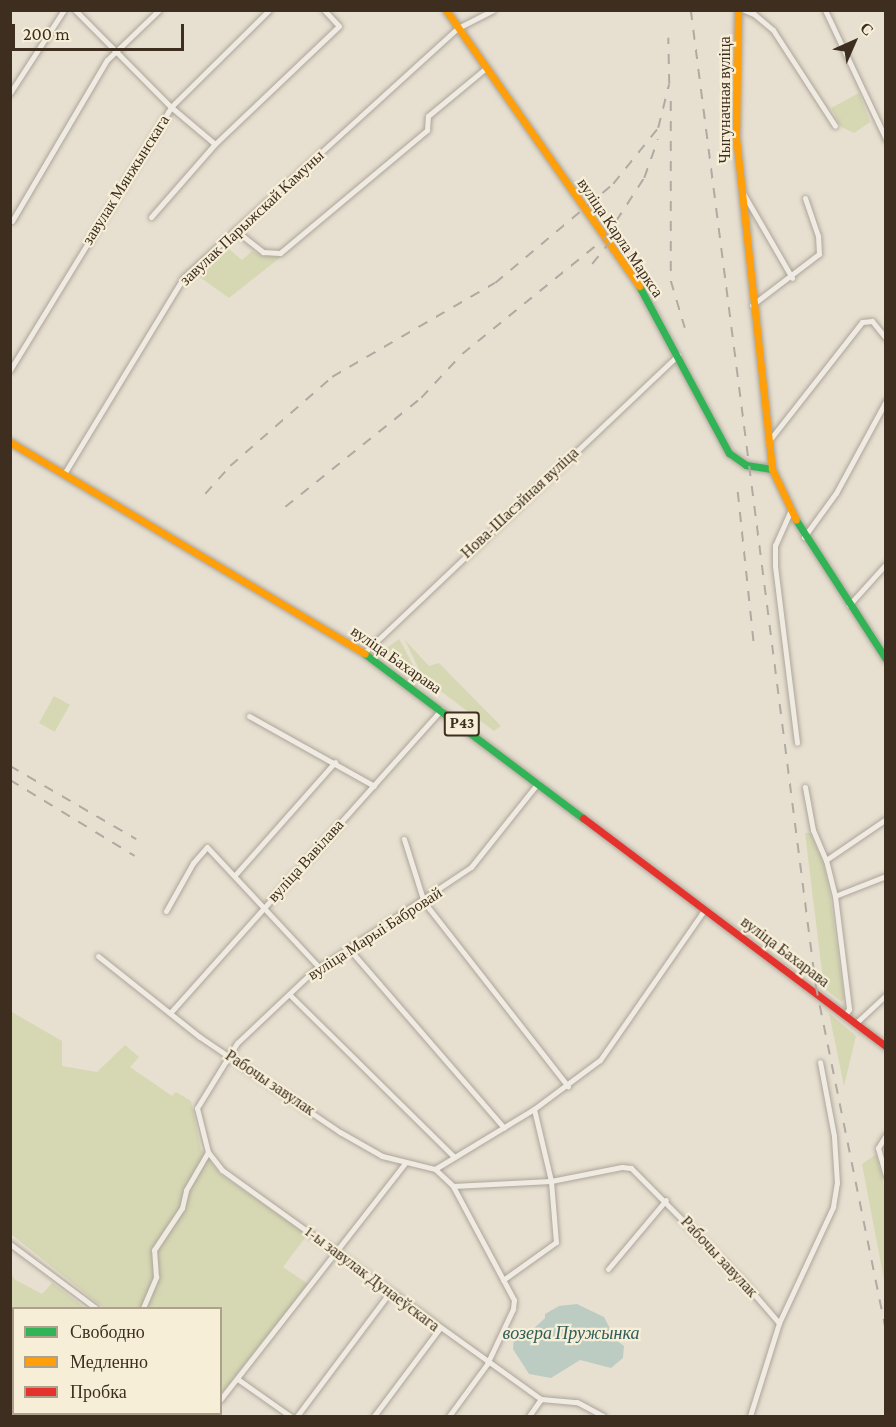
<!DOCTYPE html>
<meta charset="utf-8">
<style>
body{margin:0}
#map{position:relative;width:896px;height:1427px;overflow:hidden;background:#e7e0d1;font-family:"Crimson Pro",serif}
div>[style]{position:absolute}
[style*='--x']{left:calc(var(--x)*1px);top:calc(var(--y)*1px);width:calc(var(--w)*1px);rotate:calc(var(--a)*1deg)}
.green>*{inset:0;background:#d6d7b3;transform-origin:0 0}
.water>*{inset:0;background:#bcccc2}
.roads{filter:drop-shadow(0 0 2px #ada599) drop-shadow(0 0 2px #ada599)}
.street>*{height:5px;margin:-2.5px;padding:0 2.5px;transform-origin:2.5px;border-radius:2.5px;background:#efebe3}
.fast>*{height:7px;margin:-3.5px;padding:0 3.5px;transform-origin:3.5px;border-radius:3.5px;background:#30b455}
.slow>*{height:7px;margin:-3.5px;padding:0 3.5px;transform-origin:3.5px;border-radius:3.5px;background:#ff9f0a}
.jam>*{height:7px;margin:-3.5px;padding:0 3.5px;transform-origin:3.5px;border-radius:3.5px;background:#e5322d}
.rail>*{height:1.5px;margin-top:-0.75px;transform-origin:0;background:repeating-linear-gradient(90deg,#afaaa2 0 10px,transparent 0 20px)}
span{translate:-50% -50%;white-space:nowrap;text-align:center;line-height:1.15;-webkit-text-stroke:4.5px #f7eed8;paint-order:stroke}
.shield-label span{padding:2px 4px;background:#f7eed8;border:2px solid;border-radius:4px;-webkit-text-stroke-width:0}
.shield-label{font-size:15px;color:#3d2e20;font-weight:700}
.street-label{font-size:16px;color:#3d2e20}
.water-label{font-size:18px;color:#2f5d5a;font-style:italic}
.frame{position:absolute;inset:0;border:12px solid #3d2e20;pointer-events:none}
.legend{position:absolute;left:12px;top:1307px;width:210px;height:108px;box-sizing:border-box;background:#f7eed8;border:2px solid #ada18e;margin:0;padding:8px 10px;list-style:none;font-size:18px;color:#3d2e20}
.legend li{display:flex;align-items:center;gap:12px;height:30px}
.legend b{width:30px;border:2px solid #ada18e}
.north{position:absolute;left:824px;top:12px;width:60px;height:60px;-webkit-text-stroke:4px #f7eed8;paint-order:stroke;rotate:45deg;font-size:16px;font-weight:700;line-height:24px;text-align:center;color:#3d2e20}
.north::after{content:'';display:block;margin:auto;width:21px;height:27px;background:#3d2e20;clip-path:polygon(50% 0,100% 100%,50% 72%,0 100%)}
.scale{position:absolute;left:12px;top:24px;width:172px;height:27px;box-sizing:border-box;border:3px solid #3d2e20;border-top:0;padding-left:8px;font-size:18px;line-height:21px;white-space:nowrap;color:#3d2e20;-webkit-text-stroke:4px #f7eed8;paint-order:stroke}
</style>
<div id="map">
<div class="green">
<i style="clip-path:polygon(859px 93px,870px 122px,854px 133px,841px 127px,831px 108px)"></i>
<i style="clip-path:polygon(224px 245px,242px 260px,252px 251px,263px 256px,282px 256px,229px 298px,194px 273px)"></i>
<i style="clip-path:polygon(399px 639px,402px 644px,417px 673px,385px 649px)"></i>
<i style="clip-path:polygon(405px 640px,429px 666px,439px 663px,501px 726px,494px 731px,423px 678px)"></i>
<i style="left:54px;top:696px;width:18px;height:31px;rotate:29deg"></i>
<i style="clip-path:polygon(805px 833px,810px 833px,823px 862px,830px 895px,844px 998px,842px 1002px,824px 988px)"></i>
<i style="clip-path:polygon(10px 1011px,62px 1041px,62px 1066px,97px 1072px,125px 1045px,139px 1057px,130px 1067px,172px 1096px,176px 1092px,191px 1101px,201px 1150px,220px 1174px,307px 1235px,283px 1267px,308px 1284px,221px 1394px,220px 1308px,104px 1308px,11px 1234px)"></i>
<i style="clip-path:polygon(829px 1013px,856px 1036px,844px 1086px)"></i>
<i style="clip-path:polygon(876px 1154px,885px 1189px,885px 1285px,862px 1164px)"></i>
<i style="clip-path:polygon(11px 1272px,14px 1279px,42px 1294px,52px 1283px,85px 1308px,14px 1308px,14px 1414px,19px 1414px,17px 1416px,10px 1416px)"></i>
<i style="clip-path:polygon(40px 1414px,138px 1414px,135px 1416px)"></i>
</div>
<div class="water">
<i style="clip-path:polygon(577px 1304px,604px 1317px,616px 1340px,624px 1346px,623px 1358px,611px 1368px,580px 1360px,551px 1378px,529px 1374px,513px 1349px,514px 1336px,532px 1330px,545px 1318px,545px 1314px,559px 1306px)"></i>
</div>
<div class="roads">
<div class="street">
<i style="--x:75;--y:10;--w:136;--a:45.3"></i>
<i style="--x:171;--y:107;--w:57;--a:40.1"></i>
<i style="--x:744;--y:10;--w:11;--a:22"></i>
<i style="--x:754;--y:14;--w:25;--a:40"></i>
<i style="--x:773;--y:30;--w:114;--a:57.1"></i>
<i style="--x:825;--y:10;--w:143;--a:64.7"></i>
<i style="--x:10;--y:93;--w:99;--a:-57"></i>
<i style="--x:743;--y:193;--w:98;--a:60"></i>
<i style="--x:151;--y:217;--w:97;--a:-48.8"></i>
<i style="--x:215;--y:144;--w:171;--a:-43.6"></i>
<i style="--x:339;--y:26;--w:22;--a:-133"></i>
<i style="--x:12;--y:221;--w:187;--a:-59.5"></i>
<i style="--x:107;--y:60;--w:72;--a:-43.9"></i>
<i style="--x:235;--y:230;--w:36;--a:38"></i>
<i style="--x:263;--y:252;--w:17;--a:3"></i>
<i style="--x:280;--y:253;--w:192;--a:-39.9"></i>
<i style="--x:427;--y:130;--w:14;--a:-86"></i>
<i style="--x:428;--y:116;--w:75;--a:-39.6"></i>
<i style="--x:752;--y:305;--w:84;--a:-37.3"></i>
<i style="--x:819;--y:254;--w:18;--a:-93"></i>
<i style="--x:818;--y:236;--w:40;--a:-108.9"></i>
<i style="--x:10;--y:370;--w:308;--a:-58.5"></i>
<i style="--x:171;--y:107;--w:138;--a:-44.7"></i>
<i style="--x:768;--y:442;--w:152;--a:-51.9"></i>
<i style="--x:862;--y:322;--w:10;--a:-6"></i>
<i style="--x:872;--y:321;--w:22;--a:51"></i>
<i style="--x:64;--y:474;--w:231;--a:-58.7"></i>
<i style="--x:184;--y:277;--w:370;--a:-42.3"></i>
<i style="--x:458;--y:28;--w:39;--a:-27"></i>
<i style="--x:790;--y:512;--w:36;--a:114"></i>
<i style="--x:775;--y:545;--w:21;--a:90"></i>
<i style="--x:775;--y:566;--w:178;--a:82.9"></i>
<i style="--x:804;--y:537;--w:54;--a:-54"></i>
<i style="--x:836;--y:493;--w:105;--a:-61.5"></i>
<i style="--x:849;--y:605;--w:55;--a:-47.9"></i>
<i style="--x:364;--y:653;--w:433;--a:-43.5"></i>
<i style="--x:249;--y:716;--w:143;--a:29.2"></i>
<i style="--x:538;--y:783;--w:107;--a:128.6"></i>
<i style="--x:471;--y:867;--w:193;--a:146.4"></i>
<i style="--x:310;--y:974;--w:100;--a:136.6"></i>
<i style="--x:237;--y:1043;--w:76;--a:121.6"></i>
<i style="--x:197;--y:1108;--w:45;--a:76"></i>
<i style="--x:208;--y:1152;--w:23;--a:52"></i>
<i style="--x:222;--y:1170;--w:393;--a:35.7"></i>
<i style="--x:805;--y:787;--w:44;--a:79.5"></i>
<i style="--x:813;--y:830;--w:33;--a:67"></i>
<i style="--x:826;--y:860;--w:37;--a:76"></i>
<i style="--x:835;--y:896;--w:114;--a:82.9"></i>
<i style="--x:849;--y:1009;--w:7;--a:124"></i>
<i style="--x:404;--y:839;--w:66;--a:72.4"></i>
<i style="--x:424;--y:902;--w:234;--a:52"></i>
<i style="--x:826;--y:860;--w:73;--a:-34.3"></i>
<i style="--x:235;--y:875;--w:151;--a:-48.5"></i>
<i style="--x:835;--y:896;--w:55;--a:-21.4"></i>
<i style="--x:166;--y:911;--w:55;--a:-60.6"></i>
<i style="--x:193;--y:863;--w:21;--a:-49"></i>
<i style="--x:207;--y:847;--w:166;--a:47"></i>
<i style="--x:350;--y:950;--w:235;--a:49.1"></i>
<i style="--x:98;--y:956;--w:130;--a:38.5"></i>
<i style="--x:200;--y:1037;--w:169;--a:34.2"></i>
<i style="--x:340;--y:1132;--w:48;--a:29.7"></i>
<i style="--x:382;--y:1156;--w:55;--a:13.8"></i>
<i style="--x:435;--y:1169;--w:25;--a:43"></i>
<i style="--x:453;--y:1186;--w:98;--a:-2.9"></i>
<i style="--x:551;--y:1181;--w:72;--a:-11.2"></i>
<i style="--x:622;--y:1167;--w:9;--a:6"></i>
<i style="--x:631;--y:1168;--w:158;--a:45.3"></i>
<i style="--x:742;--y:1280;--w:57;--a:49.3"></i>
<i style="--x:289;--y:994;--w:231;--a:44.6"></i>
<i style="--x:170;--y:1013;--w:407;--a:-48.2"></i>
<i style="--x:856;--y:1023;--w:41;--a:-43"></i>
<i style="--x:886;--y:1135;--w:15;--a:122"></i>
<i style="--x:878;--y:1148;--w:29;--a:74"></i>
<i style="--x:435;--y:1169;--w:116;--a:-31.2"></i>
<i style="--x:534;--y:1109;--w:82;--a:-36.6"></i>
<i style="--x:600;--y:1060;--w:184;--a:-55.2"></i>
<i style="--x:10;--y:1244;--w:107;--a:36.7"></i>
<i style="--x:608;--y:1269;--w:90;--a:-50"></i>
<i style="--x:503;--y:1280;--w:65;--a:-35.6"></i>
<i style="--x:556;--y:1242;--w:61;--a:-94.7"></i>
<i style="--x:551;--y:1181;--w:74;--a:-103.3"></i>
<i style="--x:143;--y:1308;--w:34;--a:-67"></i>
<i style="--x:156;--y:1277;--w:27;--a:-94"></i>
<i style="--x:154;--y:1250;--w:50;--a:-56.3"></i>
<i style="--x:182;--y:1208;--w:18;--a:-77"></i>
<i style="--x:186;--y:1190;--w:44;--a:-59.9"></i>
<i style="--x:239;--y:1380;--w:62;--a:35.2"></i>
<i style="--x:220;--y:1400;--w:302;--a:-52"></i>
<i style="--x:196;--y:1414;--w:4;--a:34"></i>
<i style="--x:125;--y:1416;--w:2;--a:-90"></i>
<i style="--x:206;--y:1416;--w:3;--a:-45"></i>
<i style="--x:297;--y:1416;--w:155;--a:-53.1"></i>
<i style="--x:374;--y:1416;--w:109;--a:-53.2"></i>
<i style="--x:449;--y:1416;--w:64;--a:-53.8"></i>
<i style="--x:487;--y:1364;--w:61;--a:-64.7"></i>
<i style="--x:513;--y:1309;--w:9;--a:-84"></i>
<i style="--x:514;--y:1300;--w:129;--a:-118.2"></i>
<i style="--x:529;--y:1416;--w:21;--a:-55"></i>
<i style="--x:541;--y:1399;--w:36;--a:5"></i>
<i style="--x:577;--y:1402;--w:30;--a:28"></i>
<i style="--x:750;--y:1416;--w:97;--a:-72.7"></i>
<i style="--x:779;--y:1323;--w:128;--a:-65"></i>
<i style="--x:833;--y:1207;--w:24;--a:-81"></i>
<i style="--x:837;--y:1183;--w:47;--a:-93.7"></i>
<i style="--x:834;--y:1136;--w:75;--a:-100.7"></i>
</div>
<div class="fast">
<i style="--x:639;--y:286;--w:190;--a:61.7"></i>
<i style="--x:729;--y:453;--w:21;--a:35"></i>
<i style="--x:746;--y:465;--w:26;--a:9"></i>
<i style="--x:796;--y:520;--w:166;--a:57.1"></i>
<i style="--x:365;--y:654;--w:273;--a:37"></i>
</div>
<div class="slow">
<i style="--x:446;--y:10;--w:337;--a:55"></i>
<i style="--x:738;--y:10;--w:127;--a:90.9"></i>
<i style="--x:736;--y:137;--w:334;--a:83.8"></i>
<i style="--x:772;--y:469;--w:56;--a:64.8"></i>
<i style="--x:10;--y:442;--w:413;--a:30.8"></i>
</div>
<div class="jam">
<i style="--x:583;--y:818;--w:379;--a:37"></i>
</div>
</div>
<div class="rail">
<i style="--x:691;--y:10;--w:984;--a:82.7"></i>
<i style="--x:816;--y:986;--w:352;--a:78.5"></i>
<i style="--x:671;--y:101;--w:180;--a:90"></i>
<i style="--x:671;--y:281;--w:49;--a:73.4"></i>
<i style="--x:592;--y:264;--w:32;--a:-51"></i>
<i style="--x:738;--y:492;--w:153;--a:84"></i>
<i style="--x:205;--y:494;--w:38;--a:-48"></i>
<i style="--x:230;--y:466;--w:135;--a:-41.1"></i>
<i style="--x:332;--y:377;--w:188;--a:-30"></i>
<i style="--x:495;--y:283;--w:154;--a:-40"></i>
<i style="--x:613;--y:184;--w:72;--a:-51.2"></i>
<i style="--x:658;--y:128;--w:45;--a:-76"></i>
<i style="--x:669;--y:84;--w:46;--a:-91.2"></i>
<i style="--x:285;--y:507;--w:174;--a:-38.7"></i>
<i style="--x:421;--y:398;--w:60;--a:-47"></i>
<i style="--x:462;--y:354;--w:184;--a:-39"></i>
<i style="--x:605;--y:238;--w:72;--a:-57"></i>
<i style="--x:644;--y:178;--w:41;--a:-70.3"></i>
<i style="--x:10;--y:766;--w:146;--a:30.1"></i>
<i style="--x:10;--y:780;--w:146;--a:31.3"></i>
</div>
<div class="shield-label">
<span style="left:462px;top:724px">Р43</span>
</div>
<div class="street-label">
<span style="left:725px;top:100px;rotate:-90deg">Чыгуначная вуліца</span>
<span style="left:126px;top:180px;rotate:-58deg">завулак Мянжынскага</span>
<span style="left:252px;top:218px;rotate:-43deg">завулак Парыжскай Камуны</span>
<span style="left:620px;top:238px;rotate:56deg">вуліца Карла Маркса</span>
<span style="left:520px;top:503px;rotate:-43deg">Нова-Шасэйная вуліца</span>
<span style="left:396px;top:660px;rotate:35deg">вуліца Бахарава</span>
<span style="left:306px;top:861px;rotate:-48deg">вуліца Вавілава</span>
<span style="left:375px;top:934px;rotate:-33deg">вуліца Марыі Бабровай</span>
<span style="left:785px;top:952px;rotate:37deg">вуліца Бахарава</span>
<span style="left:270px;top:1083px;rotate:34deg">Рабочы завулак</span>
<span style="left:719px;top:1257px;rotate:47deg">Рабочы завулак</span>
<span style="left:372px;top:1279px;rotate:37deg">1-ы завулак Дунаеўскага</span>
</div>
<div class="water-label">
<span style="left:571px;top:1333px">возера Пружынка</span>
</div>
<div class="frame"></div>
<ul class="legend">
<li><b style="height:8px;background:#30b455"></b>Свободно</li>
<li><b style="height:8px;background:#ff9f0a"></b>Медленно</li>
<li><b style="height:8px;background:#e5322d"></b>Пробка</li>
</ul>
<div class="north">С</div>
<div class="scale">200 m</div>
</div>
